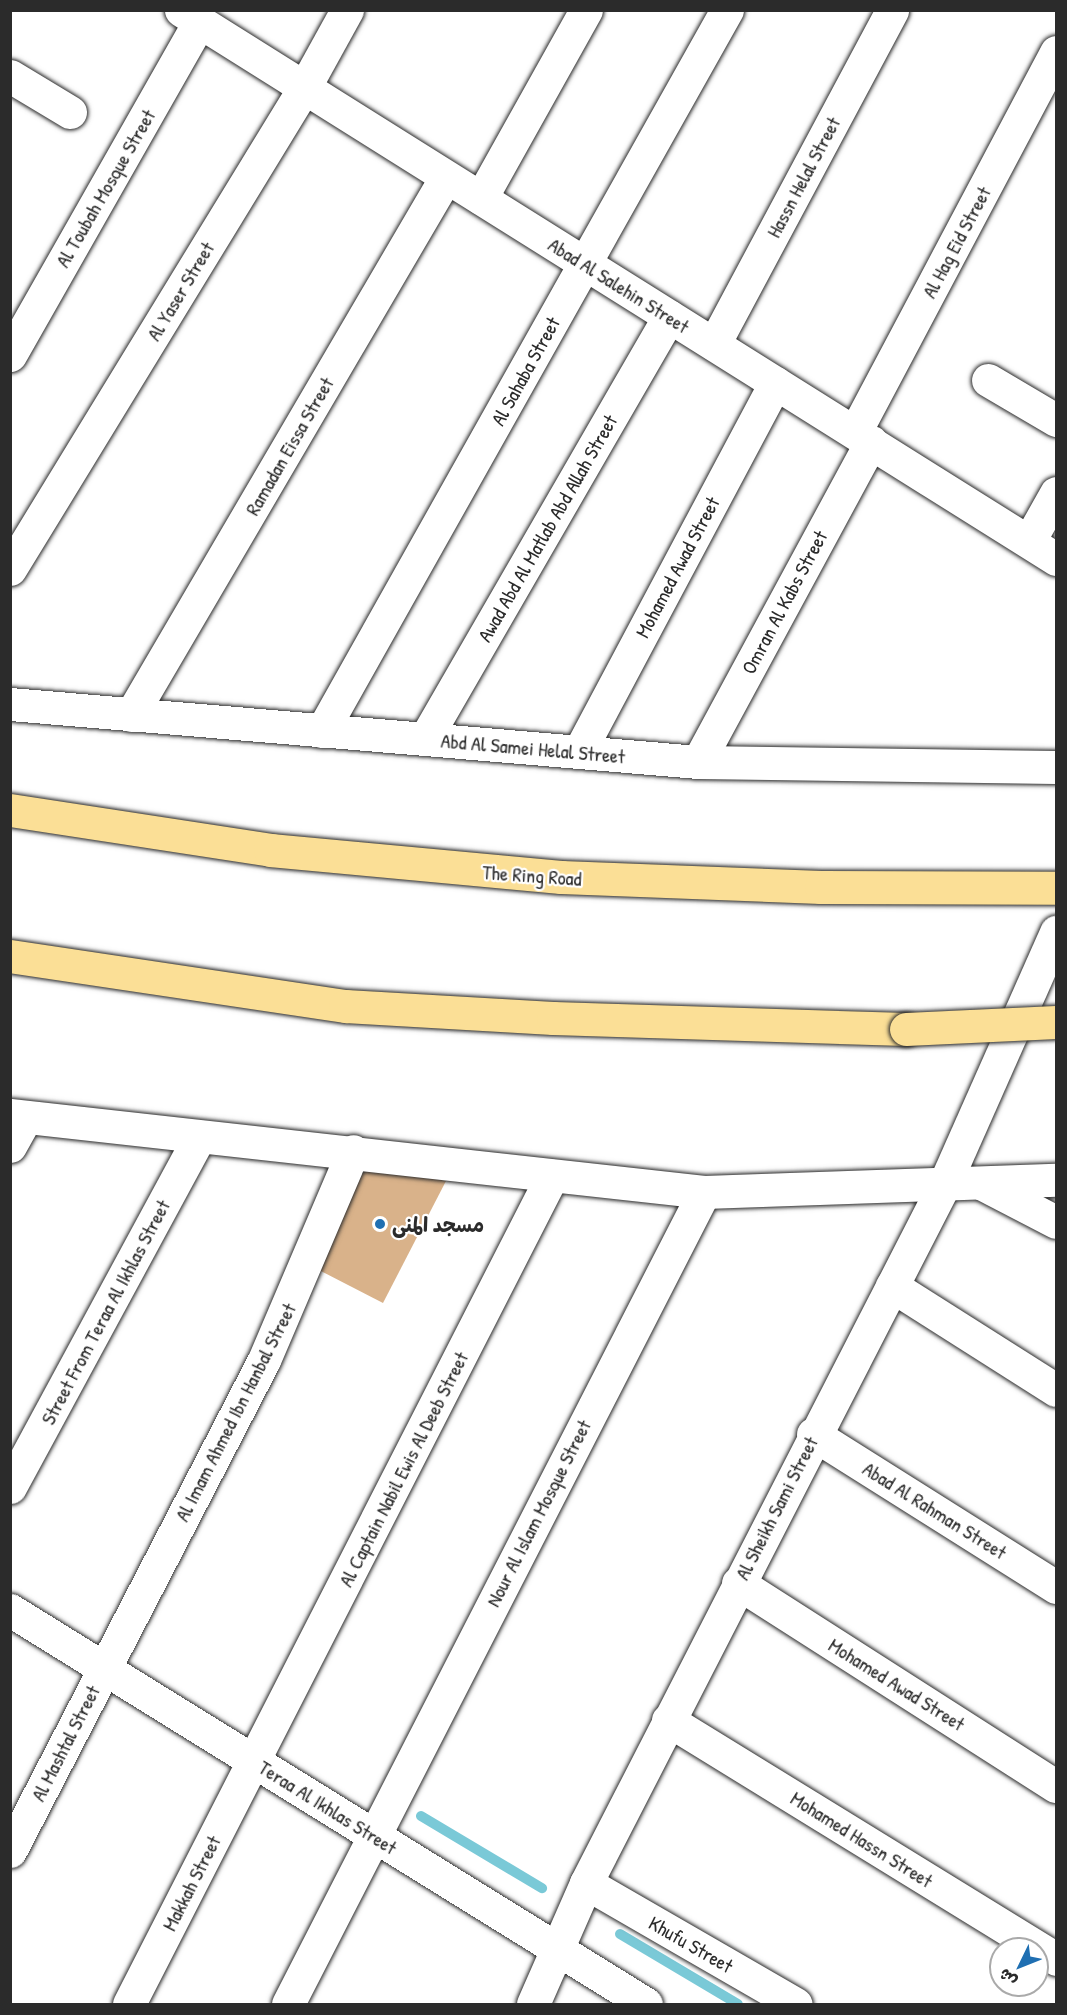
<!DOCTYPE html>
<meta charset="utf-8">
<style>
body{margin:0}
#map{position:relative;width:1067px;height:2015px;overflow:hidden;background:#fff;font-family:"Patrick Hand","Playpen Sans Arabic",sans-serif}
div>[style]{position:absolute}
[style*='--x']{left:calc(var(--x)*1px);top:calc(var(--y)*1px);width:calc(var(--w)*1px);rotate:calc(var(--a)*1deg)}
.stream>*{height:10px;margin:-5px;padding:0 5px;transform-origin:5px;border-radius:5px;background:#7ac9d7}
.building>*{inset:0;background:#d9b28a}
.roads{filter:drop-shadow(0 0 2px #2b2b2b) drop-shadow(0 0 2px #2b2b2b)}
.minor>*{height:33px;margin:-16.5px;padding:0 16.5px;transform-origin:16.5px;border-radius:16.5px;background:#fff}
.motorway>*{height:33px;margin:-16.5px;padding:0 16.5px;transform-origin:16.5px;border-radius:16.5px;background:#fbdf96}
.bridges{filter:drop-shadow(0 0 2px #2b2b2b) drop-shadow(0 0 2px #2b2b2b)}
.motorway-bridge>*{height:33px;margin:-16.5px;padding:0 16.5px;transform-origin:16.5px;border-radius:16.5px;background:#fbdf96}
.dots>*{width:16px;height:16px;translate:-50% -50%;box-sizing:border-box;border:3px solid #fff;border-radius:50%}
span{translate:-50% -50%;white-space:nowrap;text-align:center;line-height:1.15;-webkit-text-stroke:4.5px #fff;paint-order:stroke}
.street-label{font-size:20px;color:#2b2b2b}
.poi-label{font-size:20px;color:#2b2b2b;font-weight:700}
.left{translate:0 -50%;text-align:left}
.frame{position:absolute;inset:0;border:12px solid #2b2b2b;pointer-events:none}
.north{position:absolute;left:989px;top:1937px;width:60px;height:60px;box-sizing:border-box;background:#fff;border:2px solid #aaa;border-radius:50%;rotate:227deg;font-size:16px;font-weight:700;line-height:24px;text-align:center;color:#2b2b2b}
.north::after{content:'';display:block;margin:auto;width:21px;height:27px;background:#1f6fb2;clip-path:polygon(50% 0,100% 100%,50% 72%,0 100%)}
</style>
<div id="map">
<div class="stream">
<i style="--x:421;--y:1816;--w:141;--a:30.8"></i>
<i style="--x:620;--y:1934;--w:137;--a:30.7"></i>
</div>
<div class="building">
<i style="clip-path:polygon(368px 1163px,446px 1181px,383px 1303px,315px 1268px)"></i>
</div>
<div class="roads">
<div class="minor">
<i style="--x:181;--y:10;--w:1033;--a:32.11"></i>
<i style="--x:10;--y:76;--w:70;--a:31"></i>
<i style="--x:481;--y:198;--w:215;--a:-60.8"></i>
<i style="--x:714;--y:344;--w:378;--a:-61.9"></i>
<i style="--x:10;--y:355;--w:383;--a:-60.4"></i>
<i style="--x:988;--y:380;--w:79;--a:30.5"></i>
<i style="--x:855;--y:432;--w:430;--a:-62.1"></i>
<i style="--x:1029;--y:541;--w:55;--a:-60.6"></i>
<i style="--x:10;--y:569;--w:564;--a:-58.57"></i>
<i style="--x:304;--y:88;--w:89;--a:-61.1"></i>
<i style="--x:10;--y:704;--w:690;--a:4.82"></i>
<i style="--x:698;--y:762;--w:358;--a:0.8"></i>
<i style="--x:131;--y:715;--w:623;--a:-59.65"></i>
<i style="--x:322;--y:731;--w:827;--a:-60.68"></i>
<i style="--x:425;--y:739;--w:488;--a:-60"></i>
<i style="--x:579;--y:752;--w:418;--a:-62"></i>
<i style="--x:698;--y:762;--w:364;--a:-61.6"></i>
<i style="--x:10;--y:1115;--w:698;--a:6.33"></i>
<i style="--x:704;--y:1192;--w:352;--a:-2"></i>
<i style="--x:10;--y:1146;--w:33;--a:-61"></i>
<i style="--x:983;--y:1184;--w:82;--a:27.5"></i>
<i style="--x:892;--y:1286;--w:194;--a:32.4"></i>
<i style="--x:813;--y:1434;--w:287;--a:32.2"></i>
<i style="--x:10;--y:1487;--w:398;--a:-61.6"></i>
<i style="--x:738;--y:1583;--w:377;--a:32.6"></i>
<i style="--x:10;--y:1610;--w:748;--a:31.78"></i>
<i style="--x:668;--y:1720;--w:456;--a:31.6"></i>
<i style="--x:10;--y:1851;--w:553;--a:-62.65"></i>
<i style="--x:264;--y:1360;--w:227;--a:-66.9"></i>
<i style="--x:586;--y:1883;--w:242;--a:30"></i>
<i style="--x:129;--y:2004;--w:930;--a:-62.94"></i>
<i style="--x:288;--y:2004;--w:912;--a:-62.87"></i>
<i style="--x:533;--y:2004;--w:132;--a:-66.3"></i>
<i style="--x:586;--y:1883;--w:784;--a:-62.85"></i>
<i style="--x:944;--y:1185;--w:277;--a:-66.1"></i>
</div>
<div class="motorway">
<i style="--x:10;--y:810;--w:263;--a:8.7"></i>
<i style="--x:270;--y:850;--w:292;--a:5.3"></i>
<i style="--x:561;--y:877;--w:260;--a:2.2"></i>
<i style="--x:821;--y:887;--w:235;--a:0.2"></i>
<i style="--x:10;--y:956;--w:339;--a:8.5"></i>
<i style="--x:345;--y:1006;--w:208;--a:3.3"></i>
<i style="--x:553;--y:1018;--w:353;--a:1.8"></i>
</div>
</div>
<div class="bridges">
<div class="motorway-bridge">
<i style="--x:906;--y:1029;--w:150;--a:-2.7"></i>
</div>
</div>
<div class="dots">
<i style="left:380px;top:1224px;background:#1f6fb2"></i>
</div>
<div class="street-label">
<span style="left:803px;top:177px;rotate:-62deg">Hassn Helal Street</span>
<span style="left:105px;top:188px;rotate:-60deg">Al Toubah Mosque Street</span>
<span style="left:956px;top:242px;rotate:-62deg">Al Hag Eid Street</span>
<span style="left:619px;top:285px;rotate:32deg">Abad Al Salehin Street</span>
<span style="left:180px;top:291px;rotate:-59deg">Al Yaser Street</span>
<span style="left:525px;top:371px;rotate:-61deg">Al Sahaba Street</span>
<span style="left:289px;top:446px;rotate:-60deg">Ramadan Eissa Street</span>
<span style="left:547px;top:528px;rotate:-60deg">Awad Abd Al Matlab Abd Allah Street</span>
<span style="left:677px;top:567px;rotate:-62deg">Mohamed Awad Street</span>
<span style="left:784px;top:602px;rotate:-62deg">Omran Al Kabs Street</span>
<span style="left:533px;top:748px;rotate:5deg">Abd Al Samei Helal Street</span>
<span style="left:532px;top:875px;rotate:4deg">The Ring Road</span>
<span style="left:105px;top:1312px;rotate:-62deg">Street From Teraa Al Ikhlas Street</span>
<span style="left:235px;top:1412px;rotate:-63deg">Al Imam Ahmed Ibn Hanbal Street</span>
<span style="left:403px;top:1469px;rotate:-63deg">Al Captain Nabil Ewis Al Deeb Street</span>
<span style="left:776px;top:1508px;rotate:-63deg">Al Sheikh Sami Street</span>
<span style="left:935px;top:1510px;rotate:32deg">Abad Al Rahman Street</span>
<span style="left:538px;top:1513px;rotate:-63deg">Nour Al Islam Mosque Street</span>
<span style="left:897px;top:1684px;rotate:32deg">Mohamed Awad Street</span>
<span style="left:65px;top:1743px;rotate:-63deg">Al Mashtal Street</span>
<span style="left:328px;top:1807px;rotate:32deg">Teraa Al Ikhlas Street</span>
<span style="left:862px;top:1839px;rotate:32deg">Mohamed Hassn Street</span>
<span style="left:191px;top:1883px;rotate:-63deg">Makkah Street</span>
<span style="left:691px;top:1944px;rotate:30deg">Khufu Street</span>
</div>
<div class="poi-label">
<span class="left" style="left:392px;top:1224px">مسجد المنى</span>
</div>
<div class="frame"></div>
<div class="north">ش</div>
</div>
